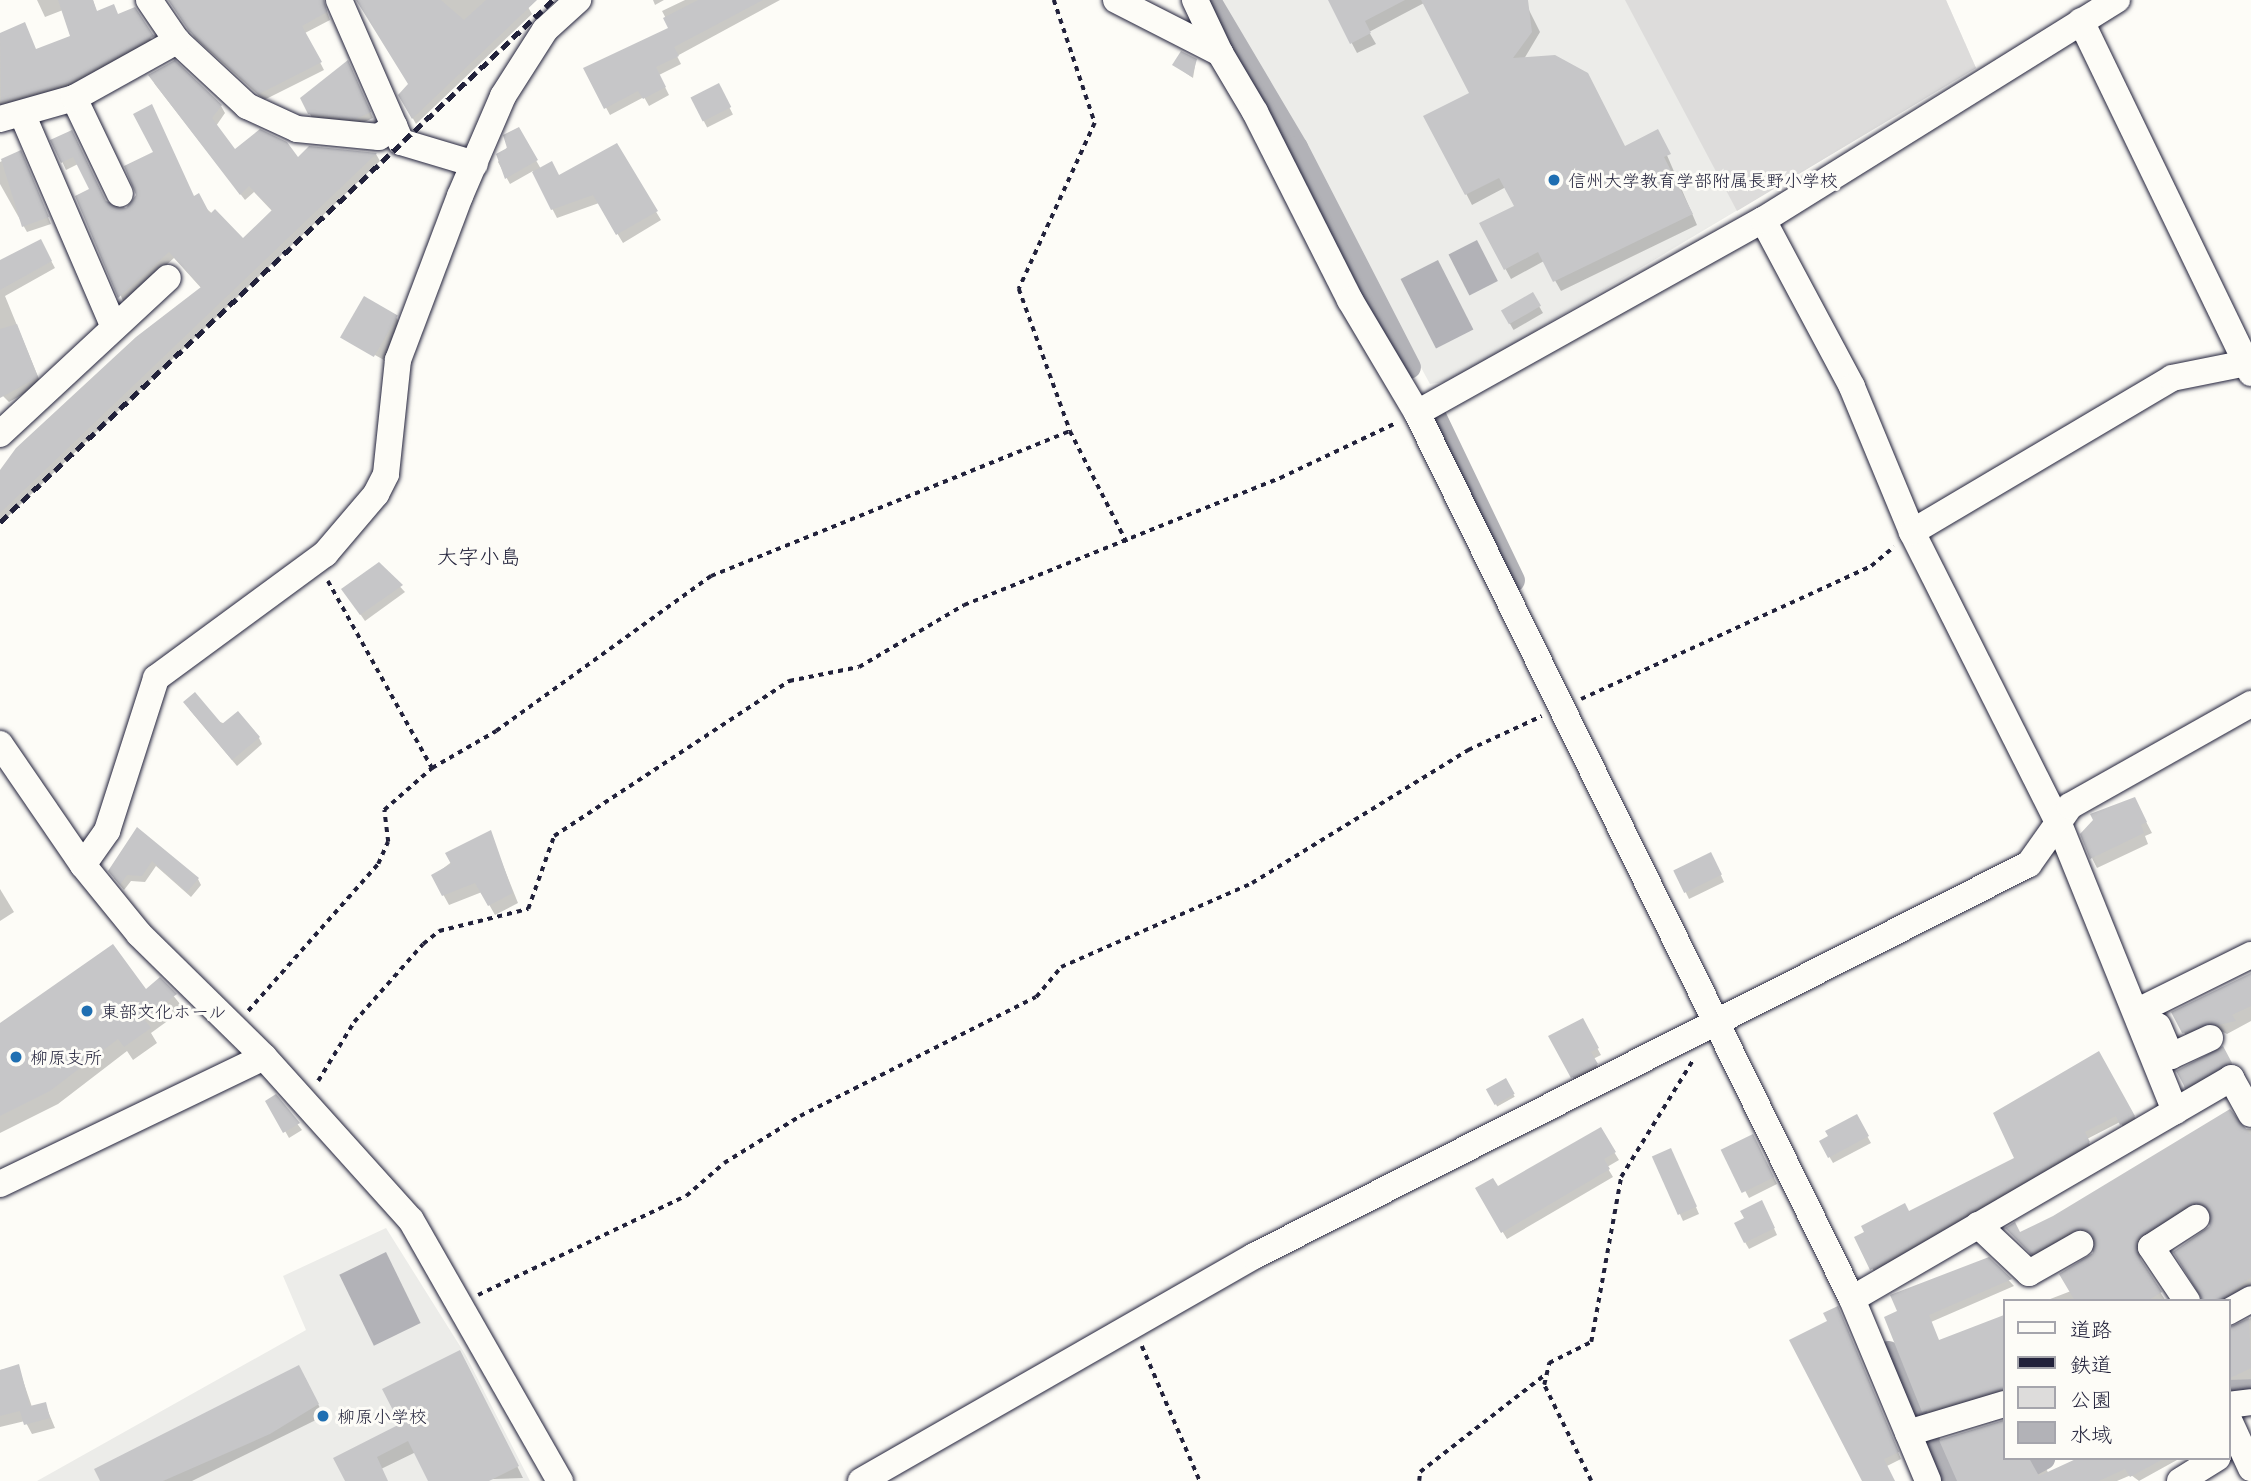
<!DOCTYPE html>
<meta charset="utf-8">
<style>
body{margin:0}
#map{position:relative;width:2251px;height:1481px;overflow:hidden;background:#fdfcf7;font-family:"Playpen Sans","Klee One",sans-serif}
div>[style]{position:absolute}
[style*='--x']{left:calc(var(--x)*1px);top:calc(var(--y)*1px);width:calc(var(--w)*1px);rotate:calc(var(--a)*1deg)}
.built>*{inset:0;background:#ecece9}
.green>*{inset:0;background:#dddcdb}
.water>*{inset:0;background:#b2b2b7;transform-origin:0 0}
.shadow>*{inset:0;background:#0003;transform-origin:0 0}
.canal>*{height:23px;margin:-11.5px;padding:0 11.5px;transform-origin:11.5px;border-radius:11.5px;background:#b2b2b7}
.building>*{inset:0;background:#c6c6c8;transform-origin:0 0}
.path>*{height:3.5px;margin-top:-1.75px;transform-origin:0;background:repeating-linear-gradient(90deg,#22223b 0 5px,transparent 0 10px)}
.roads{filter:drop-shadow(0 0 2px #22223b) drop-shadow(0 0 2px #22223b)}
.minor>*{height:26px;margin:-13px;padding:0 13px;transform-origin:13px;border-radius:13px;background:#fdfcf7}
.rail>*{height:5px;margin-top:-2.5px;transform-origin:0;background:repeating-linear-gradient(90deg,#22223b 0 10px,transparent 0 15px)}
.dots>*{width:19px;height:19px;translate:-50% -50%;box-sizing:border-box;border:4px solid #fdfcf7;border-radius:50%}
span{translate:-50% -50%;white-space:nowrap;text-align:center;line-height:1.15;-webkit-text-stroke:6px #fdfcf7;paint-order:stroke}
.poi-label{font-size:18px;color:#22223b}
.left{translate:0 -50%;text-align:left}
.quarter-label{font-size:21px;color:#22223b}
.legend{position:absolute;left:2003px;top:1299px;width:228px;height:161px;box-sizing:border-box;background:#fdfcf7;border:2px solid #a5a5ac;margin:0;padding:9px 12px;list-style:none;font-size:21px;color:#22223b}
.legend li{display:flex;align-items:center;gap:14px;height:35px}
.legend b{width:35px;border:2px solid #a5a5ac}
</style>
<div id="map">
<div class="built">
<i style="clip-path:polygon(1221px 0,1946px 0,1976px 68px,1451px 381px,1430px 384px)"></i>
<i style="clip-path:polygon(386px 1228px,465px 1354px,530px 1481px,37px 1481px,306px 1330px,283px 1276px)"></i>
</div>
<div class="green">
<i style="clip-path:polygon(1625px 0,1946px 0,1976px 68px,1737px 211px)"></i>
</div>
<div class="water">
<i style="left:1477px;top:240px;width:46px;height:32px;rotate:63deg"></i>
<i style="left:1438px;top:260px;width:78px;height:42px;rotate:63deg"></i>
<i style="left:386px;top:1252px;width:79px;height:52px;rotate:64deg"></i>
</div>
<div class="shadow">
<i style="clip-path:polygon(37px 0,93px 0,97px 13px,118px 16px,157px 43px,72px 90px,0 110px,0 34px,24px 24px,36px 51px,73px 38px,63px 10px,45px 17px)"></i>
<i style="clip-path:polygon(169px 0,323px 0,330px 20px,305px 33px,324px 70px,264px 100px,195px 38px)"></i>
<i style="clip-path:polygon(359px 0,535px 0,528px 7px,532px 14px,416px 124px,400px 95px,410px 85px)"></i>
<i style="clip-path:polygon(653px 0,664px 0,655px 5px)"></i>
<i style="clip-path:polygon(685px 0,780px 0,677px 56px,681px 64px,659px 75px,669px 95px,649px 106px,644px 97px,610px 115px,585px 69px,671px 28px,662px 11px)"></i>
<i style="clip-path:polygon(1329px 0,1524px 0,1540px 32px,1524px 59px,1625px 148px,1657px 132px,1697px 225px,1561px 291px,1544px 261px,1511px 279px,1481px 224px,1516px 207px,1506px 187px,1472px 205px,1426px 116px,1471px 93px,1424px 3px,1369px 32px,1376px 44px,1357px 53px)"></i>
<i style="clip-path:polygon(1196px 60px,1193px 78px,1174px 65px)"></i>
<i style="clip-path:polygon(351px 68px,373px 118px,360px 124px,313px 120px,302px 98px)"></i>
<i style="clip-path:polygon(154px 83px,221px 106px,225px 113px,216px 126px,234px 151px,298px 160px,309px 148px,376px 154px,380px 161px,0 524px,0 478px,202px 289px,174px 258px,124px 303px,77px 197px,92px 190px,78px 164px,66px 170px,53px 141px,71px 132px,106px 203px,127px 211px,194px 198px,243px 240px,273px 212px,254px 192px,245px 200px)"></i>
<i style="left:718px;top:85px;width:33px;height:29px;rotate:63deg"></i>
<i style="clip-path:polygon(518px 129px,541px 169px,559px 177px,616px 145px,661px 220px,623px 243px,599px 203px,557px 218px,533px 171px,510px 184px,498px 162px)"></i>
<i style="clip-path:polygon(20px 152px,51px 224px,27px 232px,0 184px,0 162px)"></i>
<i style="clip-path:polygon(41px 242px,55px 268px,5px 296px,41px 384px,9px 402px,0 393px,0 262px)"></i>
<i style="left:1532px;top:294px;width:22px;height:34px;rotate:60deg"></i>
<i style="clip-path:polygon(396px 317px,400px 324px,384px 360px,346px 339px)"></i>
<i style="clip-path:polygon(379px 564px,405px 592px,365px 621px,347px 595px)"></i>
<i style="clip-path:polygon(189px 709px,259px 738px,262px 744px,237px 766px)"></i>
<i style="clip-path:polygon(2140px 810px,2152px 833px,2145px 836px,2148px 844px,2097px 868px,2092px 858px)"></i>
<i style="clip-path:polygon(138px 830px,198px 879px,201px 885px,191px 897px,156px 866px,145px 882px,131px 881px,124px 890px,114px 878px)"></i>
<i style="clip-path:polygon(490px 833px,518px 903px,495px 915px,482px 892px,449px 905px,433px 876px)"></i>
<i style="clip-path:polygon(1714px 860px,1724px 882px,1689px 899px,1675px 870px)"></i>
<i style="clip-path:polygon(0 889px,14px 912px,0 921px)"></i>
<i style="clip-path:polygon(2251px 975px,2251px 1021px,2227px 1034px,2215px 1028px,2188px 1039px,2173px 1013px)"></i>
<i style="clip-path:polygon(160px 979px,184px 1009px,151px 1033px,157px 1043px,133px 1060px,127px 1051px,58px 1104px,0 1133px,0 1025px,146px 992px)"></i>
<i style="clip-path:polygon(1582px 1020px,1601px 1055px,1593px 1059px,1600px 1071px,1576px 1083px,1551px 1037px)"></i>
<i style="clip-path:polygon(2223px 1048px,2235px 1070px,2188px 1093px,2184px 1087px)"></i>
<i style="clip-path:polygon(2099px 1053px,2138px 1123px,2125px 1130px,2120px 1122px,2087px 1139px,2092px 1149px,1876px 1275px,1856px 1238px,2016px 1159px)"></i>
<i style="left:1506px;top:1081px;width:18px;height:20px;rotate:61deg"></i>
<i style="clip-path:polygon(276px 1097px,302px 1130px,289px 1138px,268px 1101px)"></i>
<i style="clip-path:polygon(1856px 1116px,1871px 1143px,1833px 1163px,1821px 1142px)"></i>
<i style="clip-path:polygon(1600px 1129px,1619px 1160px,1607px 1167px,1613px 1177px,1507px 1239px,1477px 1189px,1497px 1188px)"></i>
<i style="clip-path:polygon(2241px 1129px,2251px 1129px,2251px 1285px,2224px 1301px,2201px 1301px,2211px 1214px,2139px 1248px,2141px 1263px,2166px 1301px,2045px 1301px,2071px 1291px,2095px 1253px,2092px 1237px,2036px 1259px,2007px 1229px,2019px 1234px)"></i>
<i style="clip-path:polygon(1756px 1142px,1777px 1184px,1749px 1198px,1724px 1151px)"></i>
<i style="clip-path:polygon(1654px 1157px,1674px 1157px,1699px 1214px,1683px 1221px)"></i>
<i style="clip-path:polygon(1765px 1208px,1777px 1235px,1749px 1249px,1745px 1242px)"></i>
<i style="clip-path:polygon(1989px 1259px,2014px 1286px,1931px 1322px,1939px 1342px,2004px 1317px,2004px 1397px,1927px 1418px,1886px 1318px)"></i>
<i style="clip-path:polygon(1841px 1315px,1901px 1459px,1887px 1466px,1894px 1481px,1864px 1481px)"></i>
<i style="clip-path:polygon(2251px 1318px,2251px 1381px,2228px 1384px,2228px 1328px)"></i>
<i style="clip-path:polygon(466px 1363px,523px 1478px,430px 1481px,416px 1452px,381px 1469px,387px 1481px,347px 1481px)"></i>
<i style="clip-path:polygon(18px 1366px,32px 1407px,45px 1404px,55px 1428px,32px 1434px,25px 1421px,0 1427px,0 1370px)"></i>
<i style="clip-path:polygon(305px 1378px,324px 1416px,192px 1481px,102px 1481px)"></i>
<i style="clip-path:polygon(2004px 1437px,2004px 1458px,2040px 1458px,2049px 1474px,2082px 1458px,2177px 1460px,2139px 1481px,2131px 1475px,2117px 1481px,1961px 1481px,1982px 1445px)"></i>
</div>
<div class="canal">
<i style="--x:1209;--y:0;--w:171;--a:59.4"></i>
<i style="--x:1296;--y:147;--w:247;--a:62.8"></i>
<i style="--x:1433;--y:413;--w:185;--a:64.4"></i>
<i style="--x:1888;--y:1352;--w:72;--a:66.3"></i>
<i style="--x:2228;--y:1391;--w:23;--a:-2"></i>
<i style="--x:1927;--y:1439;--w:46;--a:65.7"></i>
<i style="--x:2000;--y:1481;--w:49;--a:-28.1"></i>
</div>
<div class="building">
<i style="clip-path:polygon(58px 0,93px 0,97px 11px,114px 4px,118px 14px,135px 7px,154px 36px,68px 83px,1px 102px,0 33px,25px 22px,36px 49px,70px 36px)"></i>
<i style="clip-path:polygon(168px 0,324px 0,327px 12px,302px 26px,322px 62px,259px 94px,189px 31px)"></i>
<i style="clip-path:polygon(356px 0,441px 0,464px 20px,486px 0,537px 0,412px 119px,398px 95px,408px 84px)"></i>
<i style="clip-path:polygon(698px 0,763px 0,674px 47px,679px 56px,656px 67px,666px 87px,643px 99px,638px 91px,604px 109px,583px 68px,668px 28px,663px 18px)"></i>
<i style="clip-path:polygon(1328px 0,1405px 0,1365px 21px,1371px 33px,1350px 44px)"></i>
<i style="clip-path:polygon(1421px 0,1528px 0,1532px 32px,1513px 58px,1555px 55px,1588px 73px,1625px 146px,1658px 129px,1671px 154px,1664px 157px,1693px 214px,1553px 282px,1538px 252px,1504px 270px,1479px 223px,1514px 206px,1499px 178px,1465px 195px,1423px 116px,1469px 93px)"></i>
<i style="clip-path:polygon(1181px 51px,1197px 59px,1192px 77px,1172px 65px)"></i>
<i style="clip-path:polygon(175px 60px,222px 105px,212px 118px,235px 149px,260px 129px,287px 142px,298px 157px,309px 146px,377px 153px,0 513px,0 470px,16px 448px,136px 337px,201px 287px,169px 252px,118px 298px,75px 196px,89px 189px,73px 157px,61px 163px,50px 140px,72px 130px,106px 201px,126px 208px,136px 195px,124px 166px,153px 152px,133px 114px,152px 104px,194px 196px,199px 193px,210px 214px,215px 209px,243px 238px,272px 210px,249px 186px,240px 195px,148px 75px)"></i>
<i style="clip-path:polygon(348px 60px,371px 112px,356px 119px,308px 114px,300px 98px)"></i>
<i style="left:719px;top:83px;width:27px;height:32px;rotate:63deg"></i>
<i style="clip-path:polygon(519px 127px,538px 160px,505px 179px,496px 154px,507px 148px,503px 135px)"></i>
<i style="clip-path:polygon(617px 143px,658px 211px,616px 235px,593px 195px,551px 210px,532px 172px,552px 161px,559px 175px)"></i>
<i style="clip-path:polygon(21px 150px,49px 217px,22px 227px,1px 159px)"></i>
<i style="clip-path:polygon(41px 239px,52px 261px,0 290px,0 260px)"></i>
<i style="left:1533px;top:292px;width:16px;height:37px;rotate:60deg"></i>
<i style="left:364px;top:296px;width:39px;height:48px;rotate:30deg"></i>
<i style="clip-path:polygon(17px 324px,38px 377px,0 398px,0 329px)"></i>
<i style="clip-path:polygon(379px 562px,403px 585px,360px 615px,341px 589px)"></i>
<i style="clip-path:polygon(195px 692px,222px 724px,238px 711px,260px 737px,232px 760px,183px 702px)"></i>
<i style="clip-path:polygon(2135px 797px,2147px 822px,2141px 825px,2144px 833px,2090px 859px,2080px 834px,2093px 820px,2090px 814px)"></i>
<i style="clip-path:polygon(137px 827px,199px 878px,187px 892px,152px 861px,142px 876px,127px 875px,120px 885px,108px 871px)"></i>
<i style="clip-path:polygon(491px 830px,513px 893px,488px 906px,475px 883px,442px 896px,431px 875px,451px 864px,445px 853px)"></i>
<i style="left:1711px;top:852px;width:25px;height:42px;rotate:64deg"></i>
<i style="clip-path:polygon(113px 944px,146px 989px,160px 977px,177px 994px,144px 1019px,151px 1028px,124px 1047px,118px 1039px,50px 1091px,0 1116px,0 1023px)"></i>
<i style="clip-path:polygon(2251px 973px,2251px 1006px,2232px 1015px,2236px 1021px,2182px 1033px,2171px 1012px)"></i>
<i style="clip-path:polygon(1583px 1018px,1599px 1048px,1591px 1052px,1598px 1064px,1571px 1078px,1548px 1036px)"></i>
<i style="left:2223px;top:1046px;width:19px;height:53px;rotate:62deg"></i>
<i style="clip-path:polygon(2099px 1051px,2135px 1116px,2120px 1125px,2116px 1116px,2085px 1132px,2090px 1142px,1870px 1270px,1854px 1237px,1864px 1232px,1861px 1226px,1905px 1203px,1909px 1211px,2014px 1158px,1993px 1113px)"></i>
<i style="left:1506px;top:1078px;width:18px;height:23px;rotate:61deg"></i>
<i style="clip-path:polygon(276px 1094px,300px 1123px,283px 1133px,265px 1101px)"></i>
<i style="clip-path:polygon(2230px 1109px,2251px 1135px,2251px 1277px,2218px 1301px,2203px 1301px,2173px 1252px,2210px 1226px,2203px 1204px,2187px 1205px,2137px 1239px,2138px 1255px,2162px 1292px,2147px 1301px,2075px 1301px,2059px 1274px,2093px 1253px,2087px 1230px,2072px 1230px,2031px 1254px,2005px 1228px,2015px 1222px,2020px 1232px,2053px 1216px)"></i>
<i style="clip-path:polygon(1857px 1114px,1869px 1136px,1828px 1158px,1819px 1141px,1828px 1136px,1825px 1131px)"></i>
<i style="clip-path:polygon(1601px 1127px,1616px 1152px,1604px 1159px,1610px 1169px,1501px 1233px,1475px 1188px,1493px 1178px,1498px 1186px)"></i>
<i style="left:1753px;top:1134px;width:48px;height:36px;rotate:64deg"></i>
<i style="left:1671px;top:1148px;width:64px;height:21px;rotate:66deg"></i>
<i style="clip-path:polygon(1762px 1200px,1775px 1228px,1744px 1243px,1734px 1223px,1744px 1218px,1740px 1211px)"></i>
<i style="clip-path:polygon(1989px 1257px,2012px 1279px,1929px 1315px,1939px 1340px,2004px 1315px,2004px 1389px,1922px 1412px,1884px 1317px,1897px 1311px,1890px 1295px)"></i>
<i style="clip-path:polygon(1838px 1306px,1899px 1452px,1884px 1459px,1895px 1481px,1862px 1481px,1789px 1340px,1827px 1321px,1823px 1313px)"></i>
<i style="clip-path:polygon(2249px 1318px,2251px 1368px,2228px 1379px,2228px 1328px)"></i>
<i style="clip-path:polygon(460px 1350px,519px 1466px,489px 1481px,428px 1481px,408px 1441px,377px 1457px,388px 1481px,345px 1481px,333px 1458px,400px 1424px,382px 1389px)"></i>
<i style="clip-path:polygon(19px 1364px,30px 1406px,46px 1402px,50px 1418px,24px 1425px,20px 1411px,0 1416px,0 1370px)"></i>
<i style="clip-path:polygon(299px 1365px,319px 1404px,270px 1434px,163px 1481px,100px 1481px,94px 1469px)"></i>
<i style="clip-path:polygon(2004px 1420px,2004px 1458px,2029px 1458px,2039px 1476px,2078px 1458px,2165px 1458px,2130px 1477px,2125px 1469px,2099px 1481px,1957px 1481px,1939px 1440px)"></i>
</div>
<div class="path">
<i style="--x:1054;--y:0;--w:130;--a:71.6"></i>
<i style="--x:1095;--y:123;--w:183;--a:114.6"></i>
<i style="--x:1019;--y:289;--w:151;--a:70.2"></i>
<i style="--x:1070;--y:431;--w:126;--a:63"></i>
<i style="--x:328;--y:581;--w:214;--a:60.9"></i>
<i style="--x:432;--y:768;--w:74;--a:-30"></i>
<i style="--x:496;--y:731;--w:265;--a:-35.8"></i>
<i style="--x:711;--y:576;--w:387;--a:-22"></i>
<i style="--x:1581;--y:699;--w:319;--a:-24.6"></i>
<i style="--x:1871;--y:566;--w:30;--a:-40"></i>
<i style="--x:248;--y:1011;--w:196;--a:-48.5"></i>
<i style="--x:378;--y:864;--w:24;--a:-66"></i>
<i style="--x:388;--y:842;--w:32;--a:-97"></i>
<i style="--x:384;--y:810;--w:64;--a:-41.2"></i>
<i style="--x:318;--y:1081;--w:69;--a:-58.6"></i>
<i style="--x:354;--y:1022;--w:104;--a:-48.5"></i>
<i style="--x:423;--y:944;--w:21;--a:-39"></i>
<i style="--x:439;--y:931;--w:92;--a:-13.9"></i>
<i style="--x:528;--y:909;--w:77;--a:-70.4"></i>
<i style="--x:554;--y:836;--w:282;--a:-33.4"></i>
<i style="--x:789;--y:681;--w:71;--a:-11.3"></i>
<i style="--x:859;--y:667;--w:122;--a:-30.6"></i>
<i style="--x:964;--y:605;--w:341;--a:-21.9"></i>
<i style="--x:1280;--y:478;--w:128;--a:-25.4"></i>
<i style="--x:478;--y:1295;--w:230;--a:-25.5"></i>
<i style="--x:686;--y:1196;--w:50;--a:-41"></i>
<i style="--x:724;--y:1163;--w:89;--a:-31.7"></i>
<i style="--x:800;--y:1116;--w:264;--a:-26.8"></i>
<i style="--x:1036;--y:997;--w:39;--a:-50"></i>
<i style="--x:1061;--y:967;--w:209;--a:-23.7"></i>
<i style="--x:1252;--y:883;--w:254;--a:-31.6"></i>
<i style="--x:1468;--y:750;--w:81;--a:-24.7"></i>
<i style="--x:1142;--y:1346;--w:147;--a:66.8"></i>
<i style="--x:1419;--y:1481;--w:9;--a:-84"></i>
<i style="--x:1420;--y:1472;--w:160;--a:-37.9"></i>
<i style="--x:1591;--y:1481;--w:107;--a:-116.1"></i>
<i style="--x:1544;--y:1385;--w:23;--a:-77"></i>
<i style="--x:1549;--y:1363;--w:47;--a:-26.6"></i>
<i style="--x:1591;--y:1342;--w:168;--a:-79.7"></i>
<i style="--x:1621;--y:1177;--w:137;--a:-58.4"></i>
</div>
<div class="roads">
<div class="minor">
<i style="--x:149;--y:0;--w:50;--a:55.7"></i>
<i style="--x:177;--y:41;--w:96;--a:42.9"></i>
<i style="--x:247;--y:106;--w:55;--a:24.7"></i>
<i style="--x:297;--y:129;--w:82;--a:5.6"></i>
<i style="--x:379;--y:137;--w:19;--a:-36"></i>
<i style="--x:339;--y:0;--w:155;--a:66.4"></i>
<i style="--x:401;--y:142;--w:77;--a:16.6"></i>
<i style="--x:1116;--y:0;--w:117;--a:27"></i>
<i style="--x:1220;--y:53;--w:69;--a:59.3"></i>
<i style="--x:1255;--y:112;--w:211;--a:63.2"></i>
<i style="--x:1350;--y:300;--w:131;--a:59.3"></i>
<i style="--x:1417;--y:413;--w:987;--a:63.85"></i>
<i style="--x:1852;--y:1299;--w:197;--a:67.3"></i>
<i style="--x:1195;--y:0;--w:59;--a:64.7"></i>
<i style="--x:2081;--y:21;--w:391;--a:64.2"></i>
<i style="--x:74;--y:98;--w:106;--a:64.4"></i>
<i style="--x:23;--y:116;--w:230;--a:66.7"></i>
<i style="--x:0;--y:119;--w:77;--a:-15.8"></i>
<i style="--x:74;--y:98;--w:118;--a:-29"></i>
<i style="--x:1763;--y:220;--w:189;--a:61.9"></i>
<i style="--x:1852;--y:387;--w:157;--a:67.5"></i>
<i style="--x:1912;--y:532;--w:327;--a:63.3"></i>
<i style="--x:2059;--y:824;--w:310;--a:68"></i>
<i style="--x:1417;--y:413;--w:396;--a:-29.2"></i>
<i style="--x:1763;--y:220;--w:417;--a:-31.9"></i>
<i style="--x:0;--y:434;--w:229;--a:-42.9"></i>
<i style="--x:1912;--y:532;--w:302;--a:-30.6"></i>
<i style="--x:2172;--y:378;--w:81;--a:-11.4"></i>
<i style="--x:0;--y:744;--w:147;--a:55.6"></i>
<i style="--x:83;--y:865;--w:89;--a:50.9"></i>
<i style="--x:139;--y:934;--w:175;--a:44.5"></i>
<i style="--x:264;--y:1057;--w:219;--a:48"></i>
<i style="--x:411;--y:1220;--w:301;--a:60.3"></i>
<i style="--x:83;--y:865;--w:42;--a:-54.8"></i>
<i style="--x:107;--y:831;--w:161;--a:-72.2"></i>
<i style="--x:156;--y:678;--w:210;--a:-36.3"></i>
<i style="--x:325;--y:554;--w:79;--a:-49.6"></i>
<i style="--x:376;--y:494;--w:22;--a:-63"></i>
<i style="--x:386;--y:474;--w:115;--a:-84"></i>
<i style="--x:398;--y:360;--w:175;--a:-69.3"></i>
<i style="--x:460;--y:196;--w:109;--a:-66.7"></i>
<i style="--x:503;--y:96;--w:78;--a:-57.5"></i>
<i style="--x:545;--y:30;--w:45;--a:-42.3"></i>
<i style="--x:2136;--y:1012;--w:128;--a:-26.4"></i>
<i style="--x:2158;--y:1026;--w:33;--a:67"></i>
<i style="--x:2171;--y:1056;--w:43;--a:-24.8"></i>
<i style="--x:0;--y:1184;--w:293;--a:-25.7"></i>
<i style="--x:1978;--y:1225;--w:70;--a:43.3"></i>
<i style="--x:2029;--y:1273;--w:59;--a:-29.6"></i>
<i style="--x:1852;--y:1299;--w:439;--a:-30.2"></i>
<i style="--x:2231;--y:1078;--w:41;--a:60.9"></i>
<i style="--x:2187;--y:1301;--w:65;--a:-123.7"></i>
<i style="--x:2151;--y:1247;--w:54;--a:-32.8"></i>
<i style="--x:2228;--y:1312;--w:26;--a:-29"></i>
<i style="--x:2228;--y:1405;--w:23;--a:-7"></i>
<i style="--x:2228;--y:1418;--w:55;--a:65.3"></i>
<i style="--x:1908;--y:1433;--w:100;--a:-16.8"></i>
<i style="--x:861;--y:1481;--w:453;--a:-29.8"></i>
<i style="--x:1254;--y:1256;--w:868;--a:-26.83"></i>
<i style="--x:2029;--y:864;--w:71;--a:-54.7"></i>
<i style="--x:2070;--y:806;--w:208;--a:-29.4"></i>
<i style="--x:2180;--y:1481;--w:44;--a:-31.9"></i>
</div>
</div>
<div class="rail">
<i style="--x:0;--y:522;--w:760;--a:-43.35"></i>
</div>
<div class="dots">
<i style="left:1554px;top:180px;background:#1f6fb2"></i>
<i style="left:87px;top:1011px;background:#1f6fb2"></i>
<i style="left:16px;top:1057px;background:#1f6fb2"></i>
<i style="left:323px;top:1416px;background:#1f6fb2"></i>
</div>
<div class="poi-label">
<span class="left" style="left:1568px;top:180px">信州大学教育学部附属長野小学校</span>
<span class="left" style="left:101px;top:1011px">東部文化ホール</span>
<span class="left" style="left:30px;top:1057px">柳原支所</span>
<span class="left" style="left:337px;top:1416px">柳原小学校</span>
</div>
<div class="quarter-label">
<span style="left:479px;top:555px">大字小島</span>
</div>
<ul class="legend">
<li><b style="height:9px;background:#fdfcf7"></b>道路</li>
<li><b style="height:9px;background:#22223b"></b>鉄道</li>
<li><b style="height:19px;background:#dddcdb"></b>公園</li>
<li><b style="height:19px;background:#b2b2b7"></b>水域</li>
</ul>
</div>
